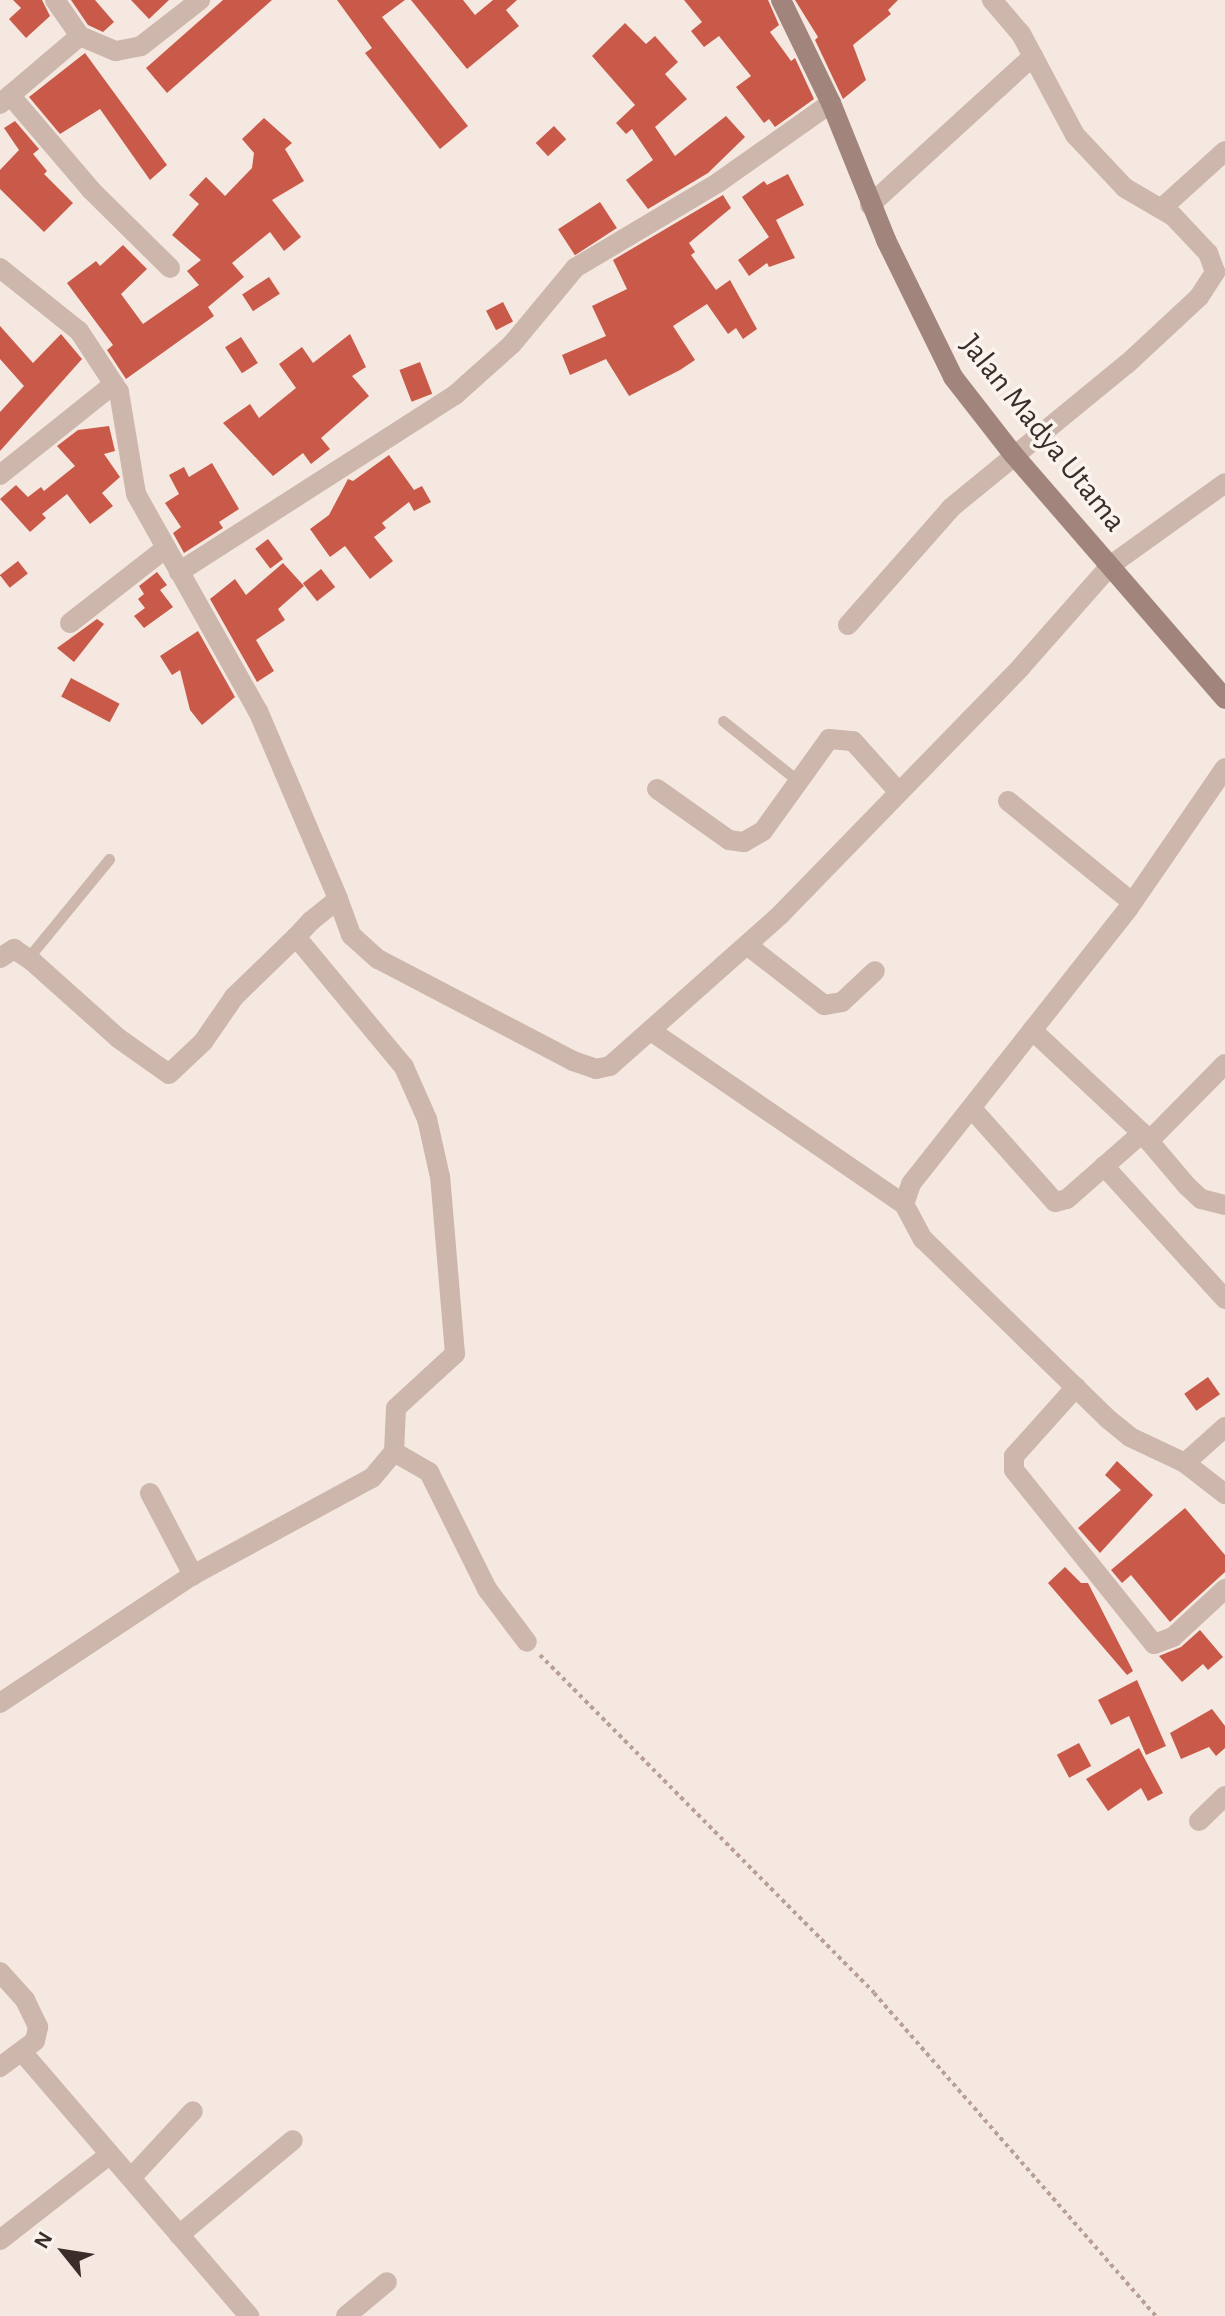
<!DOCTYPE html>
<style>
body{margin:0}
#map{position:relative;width:1225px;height:2316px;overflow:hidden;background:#f4e8e0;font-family:"Alegreya Sans",sans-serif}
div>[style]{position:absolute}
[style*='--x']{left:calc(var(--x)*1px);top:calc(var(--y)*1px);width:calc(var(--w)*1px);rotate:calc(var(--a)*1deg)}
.building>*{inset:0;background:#c95949;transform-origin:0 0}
.path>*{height:4px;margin-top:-2px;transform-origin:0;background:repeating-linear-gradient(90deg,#b9a095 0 4px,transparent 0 8px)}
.lane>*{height:11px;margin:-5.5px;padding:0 5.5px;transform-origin:5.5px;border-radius:5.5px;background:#cdb6ab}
.street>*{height:20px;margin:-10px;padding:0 10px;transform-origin:10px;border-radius:10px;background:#cdb6ab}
.secondary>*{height:20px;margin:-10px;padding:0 10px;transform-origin:10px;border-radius:10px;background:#a1857c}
span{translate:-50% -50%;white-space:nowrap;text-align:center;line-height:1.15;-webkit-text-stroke:7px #fbf3ed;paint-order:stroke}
.street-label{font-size:32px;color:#3a2d2a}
.north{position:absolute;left:24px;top:2212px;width:80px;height:80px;-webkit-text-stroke:6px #fbf3ed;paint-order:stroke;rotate:300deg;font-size:22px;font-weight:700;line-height:32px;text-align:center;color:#3a2d2a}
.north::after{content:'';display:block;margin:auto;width:28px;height:36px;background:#3a2d2a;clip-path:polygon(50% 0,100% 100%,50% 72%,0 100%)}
</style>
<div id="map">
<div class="building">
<i style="clip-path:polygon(13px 0,42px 0,50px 16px,26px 38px,9px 19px,21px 8px)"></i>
<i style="clip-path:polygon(71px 0,95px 0,114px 22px,103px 32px,88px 25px)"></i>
<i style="clip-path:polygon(131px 0,169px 0,149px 19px)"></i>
<i style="clip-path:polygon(223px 0,272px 0,167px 93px,146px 68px)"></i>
<i style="clip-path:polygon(337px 0,405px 0,382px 17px,468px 126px,440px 149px,365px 53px,372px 48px)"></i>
<i style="clip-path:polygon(411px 0,463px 0,475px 15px,493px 0,517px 0,506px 10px,519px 26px,467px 69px)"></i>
<i style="clip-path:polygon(684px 0,768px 0,779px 25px,770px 32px,791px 61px,795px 58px,814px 99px,775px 127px,769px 119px,764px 123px,736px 87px,751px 76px,719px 36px,704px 47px,691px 31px,702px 22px)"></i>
<i style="clip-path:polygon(795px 0,898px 0,888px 10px,891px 14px,853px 45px,866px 80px,843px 99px,815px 40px,818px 37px)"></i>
<i style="clip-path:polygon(625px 23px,646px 44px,655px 36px,678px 62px,665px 74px,687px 99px,655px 127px,675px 156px,726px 116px,745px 137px,708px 173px,648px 209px,626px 180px,653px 160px,632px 129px,626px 134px,616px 123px,635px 105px,592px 56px)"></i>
<i style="clip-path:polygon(85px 53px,167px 165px,150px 180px,100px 109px,60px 134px,29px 97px)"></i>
<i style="clip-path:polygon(264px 118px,292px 143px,285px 149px,304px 181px,272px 200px,301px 237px,284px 251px,270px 232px,232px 263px,244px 277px,208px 307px,214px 316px,126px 379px,107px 350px,113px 345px,67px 283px,96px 261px,100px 266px,123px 245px,147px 269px,121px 294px,143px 324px,199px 285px,187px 271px,201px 260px,172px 235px,199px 204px,189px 195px,206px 177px,225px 196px,252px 168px,254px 153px,242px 139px)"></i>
<i style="clip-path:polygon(15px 121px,39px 149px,33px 154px,47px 171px,44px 174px,73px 203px,44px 232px,0 189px,0 170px,19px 150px,4px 128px)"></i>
<i style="left:554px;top:126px;width:18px;height:25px;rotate:47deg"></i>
<i style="clip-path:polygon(788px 174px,804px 205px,776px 220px,795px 258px,769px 267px,767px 263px,749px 276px,738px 260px,769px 237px,742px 197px,764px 181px,767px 185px)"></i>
<i style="clip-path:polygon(723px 195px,731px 208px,689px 243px,695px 252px,691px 255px,716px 290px,730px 280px,757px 329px,743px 339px,736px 328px,728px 334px,707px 304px,673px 326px,695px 360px,680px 370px,629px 396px,606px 359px,570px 375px,562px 355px,606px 336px,592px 306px,627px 289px,613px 260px)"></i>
<i style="left:600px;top:202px;width:31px;height:50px;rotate:57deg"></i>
<i style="left:269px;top:277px;width:20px;height:32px;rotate:57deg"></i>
<i style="left:503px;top:302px;width:22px;height:19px;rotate:63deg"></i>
<i style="clip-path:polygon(0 326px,33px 363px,61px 334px,82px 359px,0 451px,0 412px,24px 386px,0 359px)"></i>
<i style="clip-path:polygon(350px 334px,366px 367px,352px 376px,369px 396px,321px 438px,330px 449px,311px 464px,303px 453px,273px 476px,223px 423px,250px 404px,259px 418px,296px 388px,279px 364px,302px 347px,313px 363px)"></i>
<i style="left:241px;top:337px;width:31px;height:19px;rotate:57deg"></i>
<i style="left:420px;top:362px;width:34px;height:22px;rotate:69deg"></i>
<i style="clip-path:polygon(109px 426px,115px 451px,104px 454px,120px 477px,102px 493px,113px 506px,90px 524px,67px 494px,42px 514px,46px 518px,30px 532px,0 499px,16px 485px,28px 497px,41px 487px,44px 491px,75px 466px,57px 446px,78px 430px)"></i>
<i style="clip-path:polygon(389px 455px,414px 490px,422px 486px,431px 502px,414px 511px,409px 502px,382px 523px,386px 528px,374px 537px,393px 561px,370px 579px,345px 546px,330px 557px,310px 529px,329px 515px,348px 479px,353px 481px)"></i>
<i style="clip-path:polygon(212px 463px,239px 509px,219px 522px,223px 528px,184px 553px,173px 533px,181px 527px,165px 503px,179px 494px,169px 475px,184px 467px,189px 477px)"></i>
<i style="left:268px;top:539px;width:25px;height:16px;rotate:53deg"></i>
<i style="left:18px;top:561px;width:16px;height:23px;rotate:52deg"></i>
<i style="clip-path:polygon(283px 563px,304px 586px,278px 609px,285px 620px,256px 640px,274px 671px,257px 682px,210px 599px,235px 579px,246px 595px)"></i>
<i style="left:321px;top:569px;width:23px;height:23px;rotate:52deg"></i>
<i style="clip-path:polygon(157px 572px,167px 585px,160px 590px,173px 607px,144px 628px,134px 616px,145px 608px,138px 599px,144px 594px,139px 586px)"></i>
<i style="clip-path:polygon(97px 619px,104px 624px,74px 662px,57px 648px)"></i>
<i style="clip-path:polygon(198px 631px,235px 697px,202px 725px,190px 710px,180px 670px,172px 675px,160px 656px)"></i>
<i style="left:71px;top:678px;width:55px;height:21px;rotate:28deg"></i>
<i style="left:1208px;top:1377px;width:21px;height:29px;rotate:55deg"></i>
<i style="clip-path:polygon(1117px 1461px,1153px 1495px,1100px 1553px,1078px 1528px,1121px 1490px,1105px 1475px)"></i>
<i style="clip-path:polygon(1185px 1508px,1225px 1555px,1225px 1572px,1170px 1622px,1131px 1575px,1122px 1583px,1111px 1570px)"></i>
<i style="clip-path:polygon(1065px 1567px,1081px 1583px,1088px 1583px,1133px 1671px,1127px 1675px,1048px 1583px)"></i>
<i style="clip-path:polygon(1200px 1630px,1223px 1657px,1208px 1670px,1203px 1664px,1182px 1682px,1159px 1656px,1181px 1647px)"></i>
<i style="clip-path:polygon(1137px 1680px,1166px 1746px,1146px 1755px,1129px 1716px,1111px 1725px,1098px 1700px)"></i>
<i style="clip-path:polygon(1212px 1709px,1225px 1726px,1225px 1748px,1216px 1756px,1209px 1747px,1181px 1759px,1170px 1733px)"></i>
<i style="left:1079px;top:1743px;width:26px;height:25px;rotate:62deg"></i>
<i style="clip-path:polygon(1139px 1748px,1163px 1793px,1148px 1801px,1141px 1788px,1108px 1811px,1086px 1779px)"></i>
</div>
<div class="path">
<i style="--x:540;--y:1655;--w:475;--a:45.3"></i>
<i style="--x:874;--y:1993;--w:429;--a:48.9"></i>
</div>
<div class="lane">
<i style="--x:723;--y:721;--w:95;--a:38.6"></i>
<i style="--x:28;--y:958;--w:128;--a:-50.7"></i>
</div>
<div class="street">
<i style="--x:55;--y:0;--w:44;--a:55.2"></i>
<i style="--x:10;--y:95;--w:125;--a:49.5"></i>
<i style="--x:91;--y:190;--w:111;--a:44.6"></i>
<i style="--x:0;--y:104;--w:105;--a:-40.4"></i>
<i style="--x:80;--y:36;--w:39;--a:23"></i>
<i style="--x:116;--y:51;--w:25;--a:-11"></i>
<i style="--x:141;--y:46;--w:75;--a:-37.9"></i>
<i style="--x:870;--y:205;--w:221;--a:-42.4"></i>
<i style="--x:1162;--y:208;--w:85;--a:-42.1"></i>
<i style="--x:0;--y:268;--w:101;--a:38.6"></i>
<i style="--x:79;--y:331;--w:73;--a:56.7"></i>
<i style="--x:119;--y:392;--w:103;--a:80.5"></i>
<i style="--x:136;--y:494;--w:249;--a:60.7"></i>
<i style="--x:258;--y:711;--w:204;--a:66.9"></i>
<i style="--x:0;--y:475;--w:146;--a:-38.6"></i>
<i style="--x:179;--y:572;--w:328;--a:-32.7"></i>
<i style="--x:455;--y:395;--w:76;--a:-41.8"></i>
<i style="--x:512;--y:344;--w:99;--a:-50.3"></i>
<i style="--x:575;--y:268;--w:168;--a:-30.8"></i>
<i style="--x:719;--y:182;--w:137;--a:-35.2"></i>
<i style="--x:70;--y:623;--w:122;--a:-38"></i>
<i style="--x:848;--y:625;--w:157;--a:-48.6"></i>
<i style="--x:952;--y:507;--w:226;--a:-39.3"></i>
<i style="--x:1127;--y:364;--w:98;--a:-42.9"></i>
<i style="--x:1199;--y:297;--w:30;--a:-57"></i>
<i style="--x:1215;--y:272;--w:20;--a:-110"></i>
<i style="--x:1208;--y:253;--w:51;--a:-133.4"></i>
<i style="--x:1173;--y:216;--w:56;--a:-149.7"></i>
<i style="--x:1125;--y:188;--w:73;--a:-133.3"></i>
<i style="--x:1075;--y:135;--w:115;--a:-118.1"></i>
<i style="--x:1021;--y:34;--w:45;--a:-130.5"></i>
<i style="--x:1225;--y:768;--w:171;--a:124.5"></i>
<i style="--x:1128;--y:909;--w:350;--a:128.3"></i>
<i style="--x:911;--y:1184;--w:21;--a:109"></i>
<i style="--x:904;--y:1204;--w:40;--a:62"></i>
<i style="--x:923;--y:1239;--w:258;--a:44.2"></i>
<i style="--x:1108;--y:1419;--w:28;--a:39"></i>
<i style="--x:1130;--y:1437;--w:61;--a:25.3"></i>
<i style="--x:1185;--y:1463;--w:51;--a:37.8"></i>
<i style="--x:657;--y:789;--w:88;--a:35.3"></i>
<i style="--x:729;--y:840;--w:15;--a:8"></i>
<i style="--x:744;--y:842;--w:22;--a:-30"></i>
<i style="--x:763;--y:831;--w:113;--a:-54.3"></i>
<i style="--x:829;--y:739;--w:24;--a:5"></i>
<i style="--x:853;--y:741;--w:66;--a:48.1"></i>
<i style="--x:1008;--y:801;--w:160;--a:39.2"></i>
<i style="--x:747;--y:945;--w:98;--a:37.9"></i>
<i style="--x:824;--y:1005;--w:18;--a:-9"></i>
<i style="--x:842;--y:1002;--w:45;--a:-43.2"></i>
<i style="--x:0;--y:958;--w:17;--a:-33"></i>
<i style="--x:14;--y:949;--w:22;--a:34"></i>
<i style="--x:32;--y:961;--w:115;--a:41.8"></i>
<i style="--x:118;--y:1038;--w:62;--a:35.2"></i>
<i style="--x:169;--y:1074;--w:47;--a:-43.3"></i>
<i style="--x:203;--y:1042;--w:55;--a:-55.4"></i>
<i style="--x:234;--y:997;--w:86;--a:-44.1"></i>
<i style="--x:1032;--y:1030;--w:151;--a:43.1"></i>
<i style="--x:1142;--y:1133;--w:70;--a:49.7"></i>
<i style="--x:1187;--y:1186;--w:19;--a:43"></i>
<i style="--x:1201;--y:1199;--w:25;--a:14"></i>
<i style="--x:651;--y:1031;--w:306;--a:34.4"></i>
<i style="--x:974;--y:1111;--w:122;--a:48.3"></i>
<i style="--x:1055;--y:1202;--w:12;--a:-14"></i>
<i style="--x:1067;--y:1199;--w:100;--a:-41.3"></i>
<i style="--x:1149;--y:1141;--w:108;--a:-45.4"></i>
<i style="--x:1104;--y:1166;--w:180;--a:47.7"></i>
<i style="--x:1076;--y:1387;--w:93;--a:131.9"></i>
<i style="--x:1014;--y:1456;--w:14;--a:90"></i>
<i style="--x:1014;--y:1470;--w:223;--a:51.2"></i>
<i style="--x:1154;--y:1644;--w:20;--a:-20"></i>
<i style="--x:1173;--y:1637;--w:71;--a:-42.7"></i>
<i style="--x:394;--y:1452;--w:40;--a:29.7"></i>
<i style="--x:429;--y:1472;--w:131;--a:63.6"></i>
<i style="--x:487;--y:1589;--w:66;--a:53"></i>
<i style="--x:1185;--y:1463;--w:54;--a:-42"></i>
<i style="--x:150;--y:1493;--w:93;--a:62.3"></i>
<i style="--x:0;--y:1703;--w:232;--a:-33.6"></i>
<i style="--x:193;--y:1575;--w:204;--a:-28.5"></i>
<i style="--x:372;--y:1478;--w:34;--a:-50"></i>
<i style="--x:394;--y:1452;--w:44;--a:-87.4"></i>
<i style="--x:396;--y:1408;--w:80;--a:-42.5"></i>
<i style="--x:455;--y:1354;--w:178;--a:-94.8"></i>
<i style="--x:440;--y:1177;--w:59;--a:-102.6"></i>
<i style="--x:427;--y:1119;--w:57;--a:-113.9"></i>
<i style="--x:404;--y:1067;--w:169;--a:-129.7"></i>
<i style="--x:296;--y:937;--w:22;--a:-47"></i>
<i style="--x:311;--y:921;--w:35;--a:-39"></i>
<i style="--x:338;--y:899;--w:38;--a:70"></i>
<i style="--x:351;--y:935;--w:36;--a:42"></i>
<i style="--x:378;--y:959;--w:220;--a:27.6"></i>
<i style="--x:573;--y:1061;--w:24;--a:19"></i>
<i style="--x:596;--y:1069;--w:14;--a:-12"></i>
<i style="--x:610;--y:1066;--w:229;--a:-41.6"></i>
<i style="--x:781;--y:914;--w:344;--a:-45.8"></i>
<i style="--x:1021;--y:667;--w:136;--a:-48.6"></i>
<i style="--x:1111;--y:565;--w:140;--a:-35.7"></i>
<i style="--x:1199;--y:1821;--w:36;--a:-44"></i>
<i style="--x:0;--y:1972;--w:38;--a:48"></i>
<i style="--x:25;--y:2000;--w:30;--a:64"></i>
<i style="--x:38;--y:2027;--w:14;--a:102"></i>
<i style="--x:35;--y:2041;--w:44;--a:143.4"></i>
<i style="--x:23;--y:2053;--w:347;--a:49.3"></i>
<i style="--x:131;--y:2178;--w:91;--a:-47.2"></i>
<i style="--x:179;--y:2235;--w:148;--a:-39.8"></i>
<i style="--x:0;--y:2240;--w:138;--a:-37.9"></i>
<i style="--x:346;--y:2316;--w:53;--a:-39.7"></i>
</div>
<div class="secondary">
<i style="--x:781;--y:0;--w:114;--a:64.1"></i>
<i style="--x:831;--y:103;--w:148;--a:68.1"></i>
<i style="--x:886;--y:240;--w:153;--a:63.9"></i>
<i style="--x:953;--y:377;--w:98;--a:52.1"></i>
<i style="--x:1013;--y:454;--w:324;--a:49.1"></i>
</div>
<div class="street-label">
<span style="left:1043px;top:433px;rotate:51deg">Jalan Madya Utama</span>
</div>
<div class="north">N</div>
</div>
